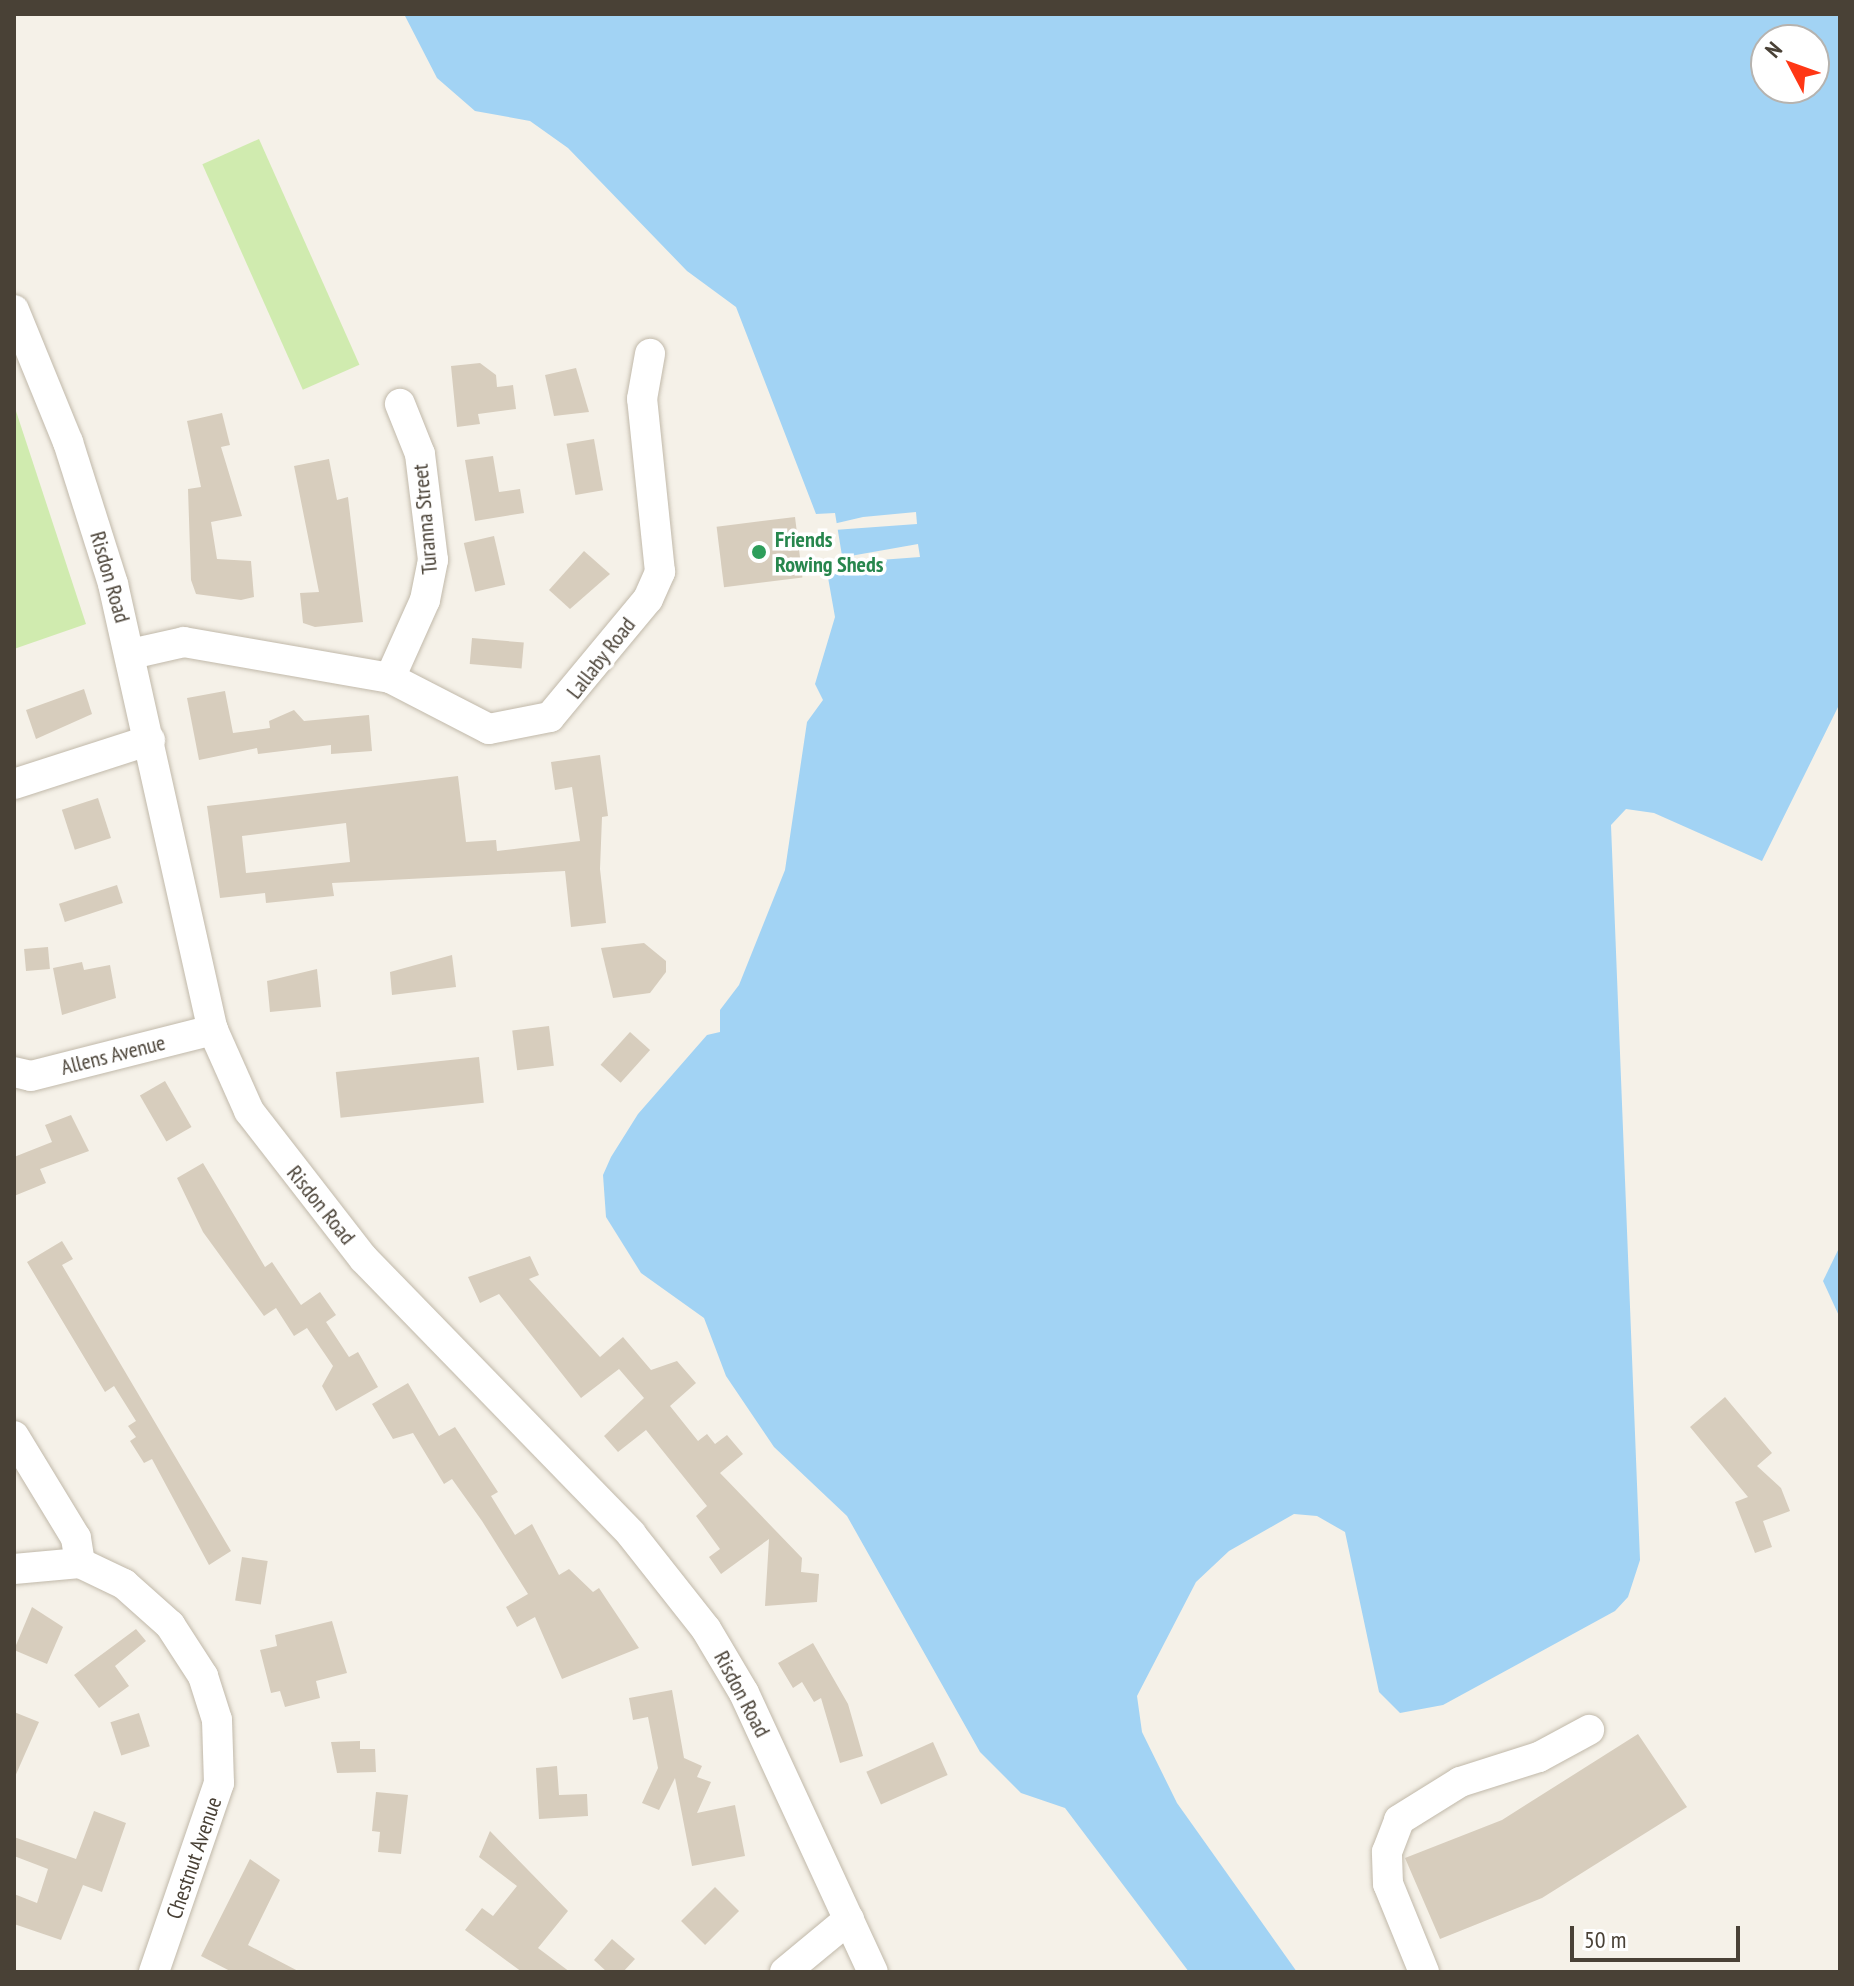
<!DOCTYPE html>
<style>
body{margin:0}
#map{position:relative;width:1854px;height:1986px;overflow:hidden;background:#f5f1e8;font-family:"PT Sans Narrow",sans-serif}
div>[style]{position:absolute}
[style*='--x']{left:calc(var(--x)*1px);top:calc(var(--y)*1px);width:calc(var(--w)*1px);rotate:calc(var(--a)*1deg)}
.green>*{inset:0;background:#d0ebaf;transform-origin:0 0}
.water>*{inset:0;background:#a2d3f4}
.pier>*{inset:0;background:#f5f1e8}
.building>*{inset:0;background:#d7cdbd;transform-origin:0 0}
.roads{filter:drop-shadow(0 0 2px #c1b9aa) drop-shadow(0 0 2px #c1b9aa)}
.minor>*{height:30px;margin:-15px;padding:0 15px;transform-origin:15px;border-radius:15px;background:#fff}
.dots>*{width:22px;height:22px;translate:-50% -50%;box-sizing:border-box;border:4px solid #fff;border-radius:50%}
span{translate:-50% -50%;white-space:nowrap;text-align:center;line-height:1.15;-webkit-text-stroke:7px #fff;paint-order:stroke}
.street-label{font-size:22px;color:#494136}
.leisure-label{font-size:22px;color:#27864d;font-weight:700}
.left{translate:0 -50%;text-align:left}
.frame{position:absolute;inset:0;border:16px solid #494136;pointer-events:none}
.north{position:absolute;left:1750px;top:24px;width:80px;height:80px;box-sizing:border-box;background:#fff;border:2px solid #b6b3af;border-radius:50%;rotate:311deg;font-size:22px;font-weight:700;line-height:32px;text-align:center;color:#494136}
.north::after{content:'';display:block;margin:auto;width:28px;height:36px;background:#ff3715;clip-path:polygon(50% 0,100% 100%,50% 72%,0 100%)}
.scale{position:absolute;left:1570px;top:1926px;width:170px;height:36px;box-sizing:border-box;border:4px solid #494136;border-top:0;padding-left:10px;font-size:24px;line-height:28px;white-space:nowrap;color:#494136;-webkit-text-stroke:6px #fff;paint-order:stroke}
</style>
<div id="map">
<div class="green">
<i style="left:259px;top:139px;width:247px;height:62px;rotate:66deg"></i>
<i style="clip-path:polygon(14px 405px,86px 624px,14px 649px)"></i>
</div>
<div class="water">
<i style="clip-path:polygon(evenodd,404px 14px,1840px 14px,1840px 703px,1762px 861px,1654px 813px,1626px 809px,1611px 825px,1640px 1560px,1628px 1597px,1615px 1611px,1443px 1705px,1400px 1713px,1379px 1692px,1345px 1532px,1317px 1516px,1294px 1514px,1229px 1551px,1196px 1582px,1137px 1696px,1142px 1732px,1177px 1803px,1297px 1972px,1189px 1972px,1065px 1808px,1021px 1793px,980px 1752px,847px 1516px,774px 1447px,726px 1376px,704px 1318px,641px 1273px,606px 1217px,603px 1175px,611px 1157px,638px 1114px,707px 1035px,720px 1032px,720px 1010px,739px 985px,785px 870px,807px 722px,823px 700px,815px 684px,835px 617px,827px 572px,844px 568px,835px 513px,816px 514px,736px 307px,687px 271px,568px 148px,530px 121px,475px 111px,437px 78px,404px 14px,1766px 40px,1814px 40px,1814px 88px,1766px 88px,1766px 40px)"></i>
<i style="clip-path:polygon(1840px 1246px,1840px 1318px,1823px 1281px)"></i>
</div>
<div class="pier">
<i style="clip-path:polygon(916px 512px,917px 524px,834px 530px,833px 524px,863px 517px)"></i>
<i style="clip-path:polygon(918px 544px,920px 557px,840px 563px,839px 558px)"></i>
</div>
<div class="building">
<i style="clip-path:polygon(480px 363px,496px 375px,497px 387px,513px 385px,516px 409px,478px 414px,480px 424px,457px 427px,451px 366px)"></i>
<i style="clip-path:polygon(576px 368px,589px 412px,554px 416px,545px 375px)"></i>
<i style="clip-path:polygon(222px 413px,230px 445px,221px 447px,242px 516px,211px 522px,217px 559px,251px 561px,254px 597px,241px 600px,196px 594px,191px 580px,188px 489px,201px 487px,187px 421px)"></i>
<i style="left:594px;top:439px;width:52px;height:28px;rotate:80deg"></i>
<i style="clip-path:polygon(493px 456px,499px 492px,520px 489px,524px 513px,475px 521px,465px 460px)"></i>
<i style="clip-path:polygon(329px 459px,337px 500px,348px 497px,363px 622px,315px 627px,303px 623px,300px 593px,319px 592px,294px 466px)"></i>
<i style="left:795px;top:517px;width:61px;height:79px;rotate:83deg"></i>
<i style="left:494px;top:536px;width:50px;height:31px;rotate:77deg"></i>
<i style="clip-path:polygon(584px 551px,610px 574px,570px 609px,549px 590px)"></i>
<i style="left:472px;top:638px;width:52px;height:26px;rotate:5deg"></i>
<i style="clip-path:polygon(84px 689px,92px 714px,36px 739px,26px 710px)"></i>
<i style="clip-path:polygon(225px 691px,233px 733px,270px 728px,269px 721px,294px 710px,304px 721px,369px 715px,372px 751px,331px 754px,331px 745px,258px 754px,257px 748px,199px 760px,187px 698px)"></i>
<i style="clip-path:polygon(evenodd,600px 755px,608px 816px,602px 817px,600px 869px,606px 923px,571px 927px,565px 871px,332px 883px,334px 896px,266px 903px,265px 893px,220px 898px,207px 806px,458px 776px,466px 842px,496px 840px,497px 851px,580px 841px,572px 787px,555px 790px,551px 762px,600px 755px,346px 823px,350px 862px,246px 873px,242px 836px,346px 823px)"></i>
<i style="left:98px;top:798px;width:42px;height:38px;rotate:72deg"></i>
<i style="left:117px;top:885px;width:19px;height:61px;rotate:72deg"></i>
<i style="clip-path:polygon(644px 943px,666px 961px,666px 972px,650px 993px,613px 998px,601px 948px)"></i>
<i style="left:48px;top:947px;width:22px;height:24px;rotate:85deg"></i>
<i style="clip-path:polygon(452px 955px,456px 987px,392px 995px,390px 972px)"></i>
<i style="clip-path:polygon(82px 962px,84px 970px,110px 965px,116px 998px,62px 1015px,53px 968px)"></i>
<i style="clip-path:polygon(317px 969px,321px 1007px,270px 1012px,267px 981px)"></i>
<i style="left:549px;top:1026px;width:40px;height:37px;rotate:83deg"></i>
<i style="left:630px;top:1032px;width:27px;height:44px;rotate:42deg"></i>
<i style="left:479px;top:1057px;width:46px;height:144px;rotate:84deg"></i>
<i style="left:165px;top:1081px;width:53px;height:29px;rotate:60deg"></i>
<i style="clip-path:polygon(71px 1115px,89px 1151px,40px 1169px,46px 1183px,14px 1196px,14px 1157px,52px 1142px,45px 1125px)"></i>
<i style="clip-path:polygon(203px 1163px,265px 1267px,272px 1262px,301px 1305px,320px 1292px,336px 1315px,326px 1322px,349px 1357px,358px 1352px,378px 1387px,336px 1411px,322px 1386px,333px 1366px,307px 1328px,294px 1336px,276px 1308px,264px 1316px,203px 1232px,177px 1178px)"></i>
<i style="clip-path:polygon(62px 1241px,73px 1259px,62px 1265px,231px 1551px,209px 1565px,152px 1459px,144px 1463px,130px 1441px,136px 1437px,128px 1426px,136px 1421px,114px 1386px,105px 1392px,27px 1262px)"></i>
<i style="clip-path:polygon(530px 1256px,539px 1275px,529px 1279px,600px 1357px,623px 1337px,651px 1370px,677px 1361px,696px 1383px,670px 1406px,698px 1441px,707px 1434px,715px 1444px,727px 1435px,743px 1454px,720px 1473px,802px 1558px,801px 1572px,819px 1574px,817px 1602px,765px 1606px,769px 1539px,721px 1574px,709px 1557px,720px 1549px,696px 1516px,707px 1506px,646px 1430px,618px 1452px,604px 1436px,644px 1398px,619px 1369px,581px 1398px,499px 1294px,480px 1303px,468px 1277px)"></i>
<i style="clip-path:polygon(408px 1383px,439px 1436px,455px 1427px,498px 1492px,491px 1496px,515px 1535px,532px 1524px,559px 1575px,569px 1569px,593px 1592px,599px 1588px,639px 1648px,562px 1679px,535px 1617px,517px 1627px,506px 1607px,528px 1594px,482px 1521px,452px 1479px,444px 1484px,413px 1433px,393px 1439px,372px 1404px)"></i>
<i style="clip-path:polygon(1725px 1397px,1772px 1453px,1757px 1466px,1781px 1488px,1790px 1511px,1763px 1521px,1772px 1547px,1755px 1553px,1735px 1502px,1748px 1497px,1690px 1427px)"></i>
<i style="left:242px;top:1557px;width:26px;height:44px;rotate:9deg"></i>
<i style="clip-path:polygon(32px 1607px,63px 1627px,47px 1664px,14px 1650px)"></i>
<i style="clip-path:polygon(332px 1621px,347px 1673px,316px 1681px,320px 1698px,285px 1707px,280px 1691px,271px 1693px,260px 1650px,277px 1646px,275px 1635px)"></i>
<i style="clip-path:polygon(136px 1629px,146px 1641px,115px 1666px,129px 1686px,99px 1708px,74px 1675px)"></i>
<i style="clip-path:polygon(813px 1643px,848px 1704px,863px 1756px,840px 1763px,821px 1698px,814px 1702px,802px 1682px,793px 1688px,778px 1663px)"></i>
<i style="clip-path:polygon(672px 1690px,684px 1758px,702px 1766px,697px 1777px,711px 1782px,697px 1813px,735px 1805px,745px 1856px,692px 1866px,675px 1778px,659px 1810px,642px 1803px,658px 1768px,648px 1717px,633px 1720px,629px 1698px)"></i>
<i style="clip-path:polygon(14px 1712px,39px 1722px,14px 1779px)"></i>
<i style="left:139px;top:1713px;width:35px;height:30px;rotate:72deg"></i>
<i style="clip-path:polygon(1638px 1734px,1687px 1807px,1542px 1898px,1440px 1939px,1405px 1858px,1502px 1820px)"></i>
<i style="clip-path:polygon(360px 1741px,360px 1749px,375px 1749px,376px 1772px,337px 1773px,331px 1742px)"></i>
<i style="left:933px;top:1742px;width:36px;height:73px;rotate:66deg"></i>
<i style="clip-path:polygon(557px 1766px,559px 1795px,587px 1794px,588px 1816px,539px 1819px,536px 1768px)"></i>
<i style="clip-path:polygon(376px 1792px,408px 1795px,401px 1854px,378px 1852px,380px 1832px,372px 1831px)"></i>
<i style="clip-path:polygon(94px 1811px,126px 1823px,102px 1892px,83px 1885px,61px 1940px,14px 1924px,14px 1894px,37px 1903px,48px 1869px,14px 1856px,14px 1837px,76px 1859px)"></i>
<i style="clip-path:polygon(490px 1831px,568px 1911px,538px 1948px,570px 1972px,522px 1972px,465px 1930px,482px 1908px,493px 1916px,517px 1886px,479px 1857px)"></i>
<i style="clip-path:polygon(250px 1859px,280px 1880px,248px 1945px,300px 1972px,232px 1972px,201px 1956px)"></i>
<i style="left:715px;top:1887px;width:34px;height:48px;rotate:45deg"></i>
<i style="clip-path:polygon(612px 1939px,635px 1959px,623px 1972px,607px 1972px,594px 1960px)"></i>
</div>
<div class="roads">
<div class="minor">
<i style="--x:14;--y:310;--w:143;--a:67.8"></i>
<i style="--x:68;--y:442;--w:149;--a:72.4"></i>
<i style="--x:113;--y:584;--w:457;--a:77.4"></i>
<i style="--x:213;--y:1030;--w:89;--a:66"></i>
<i style="--x:249;--y:1111;--w:187;--a:52.2"></i>
<i style="--x:364;--y:1259;--w:383;--a:45.8"></i>
<i style="--x:631;--y:1534;--w:121;--a:51.7"></i>
<i style="--x:706;--y:1629;--w:74;--a:59.3"></i>
<i style="--x:744;--y:1693;--w:307;--a:65.2"></i>
<i style="--x:131;--y:654;--w:54;--a:-12.8"></i>
<i style="--x:184;--y:642;--w:209;--a:9.9"></i>
<i style="--x:390;--y:678;--w:111;--a:27.3"></i>
<i style="--x:489;--y:729;--w:62;--a:-11.1"></i>
<i style="--x:550;--y:717;--w:153;--a:-50.3"></i>
<i style="--x:648;--y:599;--w:30;--a:-66"></i>
<i style="--x:660;--y:572;--w:174;--a:-95.9"></i>
<i style="--x:642;--y:399;--w:46;--a:-79.9"></i>
<i style="--x:390;--y:678;--w:85;--a:-65.8"></i>
<i style="--x:425;--y:600;--w:41;--a:-78.7"></i>
<i style="--x:433;--y:560;--w:107;--a:-97"></i>
<i style="--x:420;--y:454;--w:54;--a:-111.8"></i>
<i style="--x:14;--y:784;--w:143;--a:-17.9"></i>
<i style="--x:14;--y:1072;--w:17;--a:13"></i>
<i style="--x:31;--y:1076;--w:188;--a:-14.2"></i>
<i style="--x:14;--y:1436;--w:119;--a:58.7"></i>
<i style="--x:76;--y:1538;--w:25;--a:81"></i>
<i style="--x:80;--y:1563;--w:49;--a:25.5"></i>
<i style="--x:124;--y:1584;--w:62;--a:41.7"></i>
<i style="--x:170;--y:1625;--w:61;--a:57.1"></i>
<i style="--x:203;--y:1676;--w:46;--a:72.3"></i>
<i style="--x:217;--y:1720;--w:63;--a:88.2"></i>
<i style="--x:219;--y:1783;--w:200;--a:109"></i>
<i style="--x:14;--y:1569;--w:66;--a:-5.2"></i>
<i style="--x:785;--y:1972;--w:83;--a:-39.6"></i>
<i style="--x:1424;--y:1972;--w:95;--a:-112.2"></i>
<i style="--x:1388;--y:1884;--w:32;--a:-92"></i>
<i style="--x:1387;--y:1852;--w:34;--a:-69"></i>
<i style="--x:1399;--y:1820;--w:72;--a:-31.9"></i>
<i style="--x:1460;--y:1782;--w:83;--a:-17.6"></i>
<i style="--x:1539;--y:1757;--w:57;--a:-28.4"></i>
</div>
</div>
<div class="dots">
<i style="left:759px;top:552px;background:#2e9e5b"></i>
</div>
<div class="street-label">
<span style="left:425px;top:519px;rotate:-95deg">Turanna Street</span>
<span style="left:110px;top:577px;rotate:74deg">Risdon Road</span>
<span style="left:601px;top:658px;rotate:-52deg">Lallaby Road</span>
<span style="left:113px;top:1055px;rotate:-14deg">Allens Avenue</span>
<span style="left:321px;top:1205px;rotate:51deg">Risdon Road</span>
<span style="left:742px;top:1694px;rotate:62deg">Risdon Road</span>
<span style="left:194px;top:1858px;rotate:-71deg">Chestnut Avenue</span>
</div>
<div class="leisure-label">
<span class="left" style="left:775px;top:552px">Friends<br>Rowing Sheds</span>
</div>
<div class="frame"></div>
<div class="north">N</div>
<div class="scale">50 m</div>
</div>
